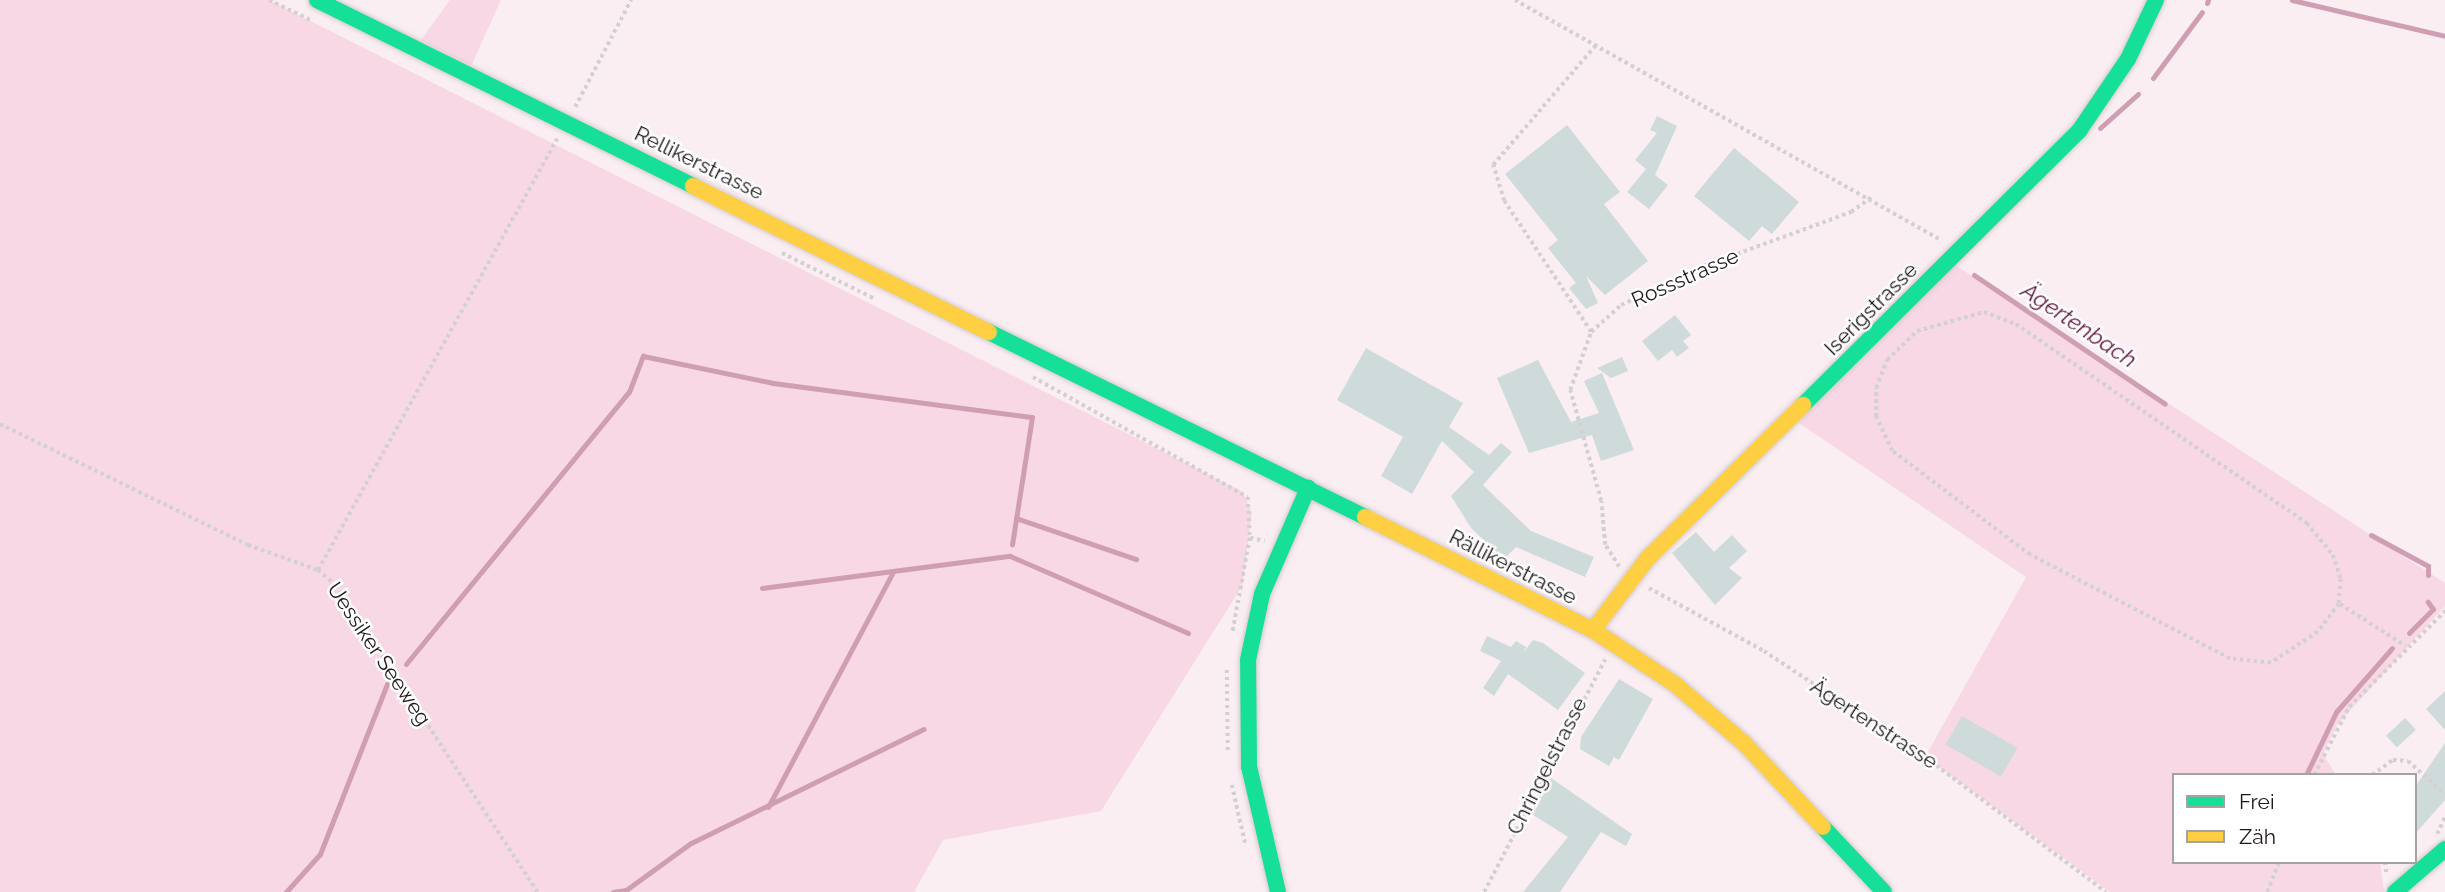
<!DOCTYPE html>
<meta charset="utf-8">
<style>
body{margin:0}
#map{position:relative;width:2445px;height:892px;overflow:hidden;background:#faeef2;font-family:Raleway,sans-serif}
div>[style]{position:absolute}
[style*='--x']{left:calc(var(--x)*1px);top:calc(var(--y)*1px);width:calc(var(--w)*1px);rotate:calc(var(--a)*1deg)}
.green>*{inset:0;background:#f9d8e5}
.stream>*{height:5px;margin:-2.5px;padding:0 2.5px;transform-origin:2.5px;border-radius:2.5px;background:#cf9eb2}
.building>*{inset:0;background:#cfdbdb;transform-origin:0 0}
.path>*{height:3.5px;margin-top:-1.75px;transform-origin:0;background:repeating-linear-gradient(90deg,#d3d0d1 0 3.5px,transparent 0 7px)}
.roads{filter:drop-shadow(0 0 2px #d4cace) drop-shadow(0 0 2px #d4cace)}
.fast>*{height:16px;margin:-8px;padding:0 8px;transform-origin:8px;border-radius:8px;background:#16e098}
.slow>*{height:16px;margin:-8px;padding:0 8px;transform-origin:8px;border-radius:8px;background:#ffcf43}
span{translate:-50% -50%;white-space:nowrap;text-align:center;line-height:1.15;-webkit-text-stroke:5px #fff;paint-order:stroke}
.street-label{font-size:21px;color:#1f171a}
.water-label{font-size:23px;color:#65173f;font-style:italic}
.legend{position:absolute;left:2172px;top:773px;width:245px;height:91px;box-sizing:border-box;background:#fff;border:2px solid #a5a2a3;margin:0;padding:9px 12px;list-style:none;font-size:21px;color:#1f171a}
.legend li{display:flex;align-items:center;gap:14px;height:35px}
.legend b{width:35px;border:2px solid #a5a2a3}
</style>
<div id="map">
<div class="green">
<i style="clip-path:polygon(0 0,269px 0,1243px 492px,1252px 513px,1242px 586px,1101px 811px,943px 840px,914px 892px,0 892px)"></i>
<i style="clip-path:polygon(450px 0,501px 0,471px 66px,421px 40px)"></i>
<i style="clip-path:polygon(1955px 265px,2445px 583px,2445px 606px,2337px 725px,2323px 754px,2336px 775px,2174px 775px,2174px 862px,2380px 862px,2384px 892px,2110px 892px,1925px 757px,2026px 577px,1796px 421px)"></i>
</div>
<div class="stream">
<i style="--x:2292;--y:0;--w:157;--a:13.2"></i>
<i style="--x:2207;--y:3;--w:3;--a:-72"></i>
<i style="--x:2153;--y:78;--w:82;--a:-53.4"></i>
<i style="--x:2100;--y:128;--w:51;--a:-41.8"></i>
<i style="--x:1974;--y:275;--w:230;--a:34"></i>
<i style="--x:1016;--y:518;--w:127;--a:18.9"></i>
<i style="--x:2371;--y:535;--w:65;--a:28.5"></i>
<i style="--x:2428;--y:566;--w:9;--a:90"></i>
<i style="--x:762;--y:588;--w:250;--a:-7.4"></i>
<i style="--x:1010;--y:556;--w:194;--a:23.4"></i>
<i style="--x:2409;--y:633;--w:34;--a:-45"></i>
<i style="--x:2433;--y:609;--w:9;--a:-126"></i>
<i style="--x:406;--y:664;--w:352;--a:-50.7"></i>
<i style="--x:629;--y:392;--w:39;--a:-69"></i>
<i style="--x:643;--y:356;--w:133;--a:11.7"></i>
<i style="--x:773;--y:383;--w:261;--a:7.5"></i>
<i style="--x:1032;--y:417;--w:129;--a:98.9"></i>
<i style="--x:2306;--y:775;--w:70;--a:-64.5"></i>
<i style="--x:2336;--y:712;--w:85;--a:-48.8"></i>
<i style="--x:768;--y:807;--w:266;--a:-62"></i>
<i style="--x:286;--y:892;--w:51;--a:-48.2"></i>
<i style="--x:320;--y:854;--w:183;--a:-68.5"></i>
<i style="--x:613;--y:892;--w:13;--a:-9"></i>
<i style="--x:626;--y:890;--w:80;--a:-35.9"></i>
<i style="--x:691;--y:843;--w:259;--a:-26.1"></i>
</div>
<div class="building">
<i style="clip-path:polygon(1657px 116px,1677px 126px,1655px 175px,1668px 185px,1649px 209px,1627px 192px,1646px 169px,1635px 160px,1657px 133px,1650px 130px)"></i>
<i style="clip-path:polygon(1567px 125px,1620px 192px,1604px 204px,1648px 261px,1605px 295px,1586px 276px,1598px 303px,1586px 309px,1569px 288px,1576px 283px,1548px 248px,1558px 240px,1505px 174px)"></i>
<i style="clip-path:polygon(1734px 148px,1799px 202px,1772px 234px,1762px 226px,1749px 241px,1694px 196px)"></i>
<i style="clip-path:polygon(1675px 315px,1691px 335px,1683px 341px,1689px 348px,1677px 357px,1672px 350px,1658px 361px,1642px 341px)"></i>
<i style="clip-path:polygon(1366px 348px,1463px 403px,1449px 427px,1489px 455px,1501px 443px,1512px 452px,1483px 485px,1531px 531px,1594px 557px,1585px 577px,1516px 547px,1504px 559px,1471px 528px,1451px 496px,1474px 472px,1442px 441px,1412px 494px,1381px 476px,1403px 437px,1337px 400px)"></i>
<i style="clip-path:polygon(1622px 357px,1628px 371px,1611px 378px,1597px 368px)"></i>
<i style="clip-path:polygon(1538px 360px,1571px 422px,1599px 413px,1584px 381px,1602px 373px,1634px 450px,1601px 461px,1592px 435px,1529px 453px,1497px 378px)"></i>
<i style="clip-path:polygon(1696px 532px,1714px 552px,1732px 535px,1747px 551px,1729px 568px,1742px 578px,1715px 605px,1672px 553px)"></i>
<i style="clip-path:polygon(1487px 636px,1511px 647px,1516px 641px,1526px 647px,1523px 653px,1533px 640px,1543px 643px,1585px 673px,1558px 710px,1508px 674px,1494px 696px,1483px 688px,1501px 661px,1480px 651px)"></i>
<i style="clip-path:polygon(1619px 679px,1653px 699px,1619px 760px,1614px 757px,1609px 766px,1580px 749px,1581px 737px)"></i>
<i style="clip-path:polygon(2445px 691px,2445px 730px,2426px 709px)"></i>
<i style="left:1962px;top:716px;width:64px;height:33px;rotate:30deg"></i>
<i style="left:2405px;top:718px;width:16px;height:26px;rotate:47deg"></i>
<i style="clip-path:polygon(2445px 743px,2445px 800px,2415px 834px,2415px 787px)"></i>
<i style="clip-path:polygon(1551px 778px,1632px 834px,1626px 846px,1601px 832px,1560px 892px,1523px 892px,1568px 837px,1530px 813px)"></i>
</div>
<div class="path">
<i style="--x:269;--y:0;--w:47;--a:25.5"></i>
<i style="--x:1515;--y:0;--w:490;--a:29.4"></i>
<i style="--x:575;--y:107;--w:121;--a:-62.4"></i>
<i style="--x:782;--y:253;--w:104;--a:26.3"></i>
<i style="--x:1984;--y:312;--w:34;--a:21"></i>
<i style="--x:2016;--y:324;--w:353;--a:34.4"></i>
<i style="--x:2307;--y:523;--w:41;--a:50.9"></i>
<i style="--x:2333;--y:555;--w:25;--a:72"></i>
<i style="--x:2341;--y:579;--w:25;--a:95"></i>
<i style="--x:2339;--y:604;--w:35;--a:127"></i>
<i style="--x:2318;--y:632;--w:56;--a:146.6"></i>
<i style="--x:2271;--y:663;--w:41;--a:-174.4"></i>
<i style="--x:2230;--y:659;--w:225;--a:-152.5"></i>
<i style="--x:2030;--y:555;--w:173;--a:-143"></i>
<i style="--x:1892;--y:451;--w:38;--a:-115"></i>
<i style="--x:1876;--y:417;--w:29;--a:-90"></i>
<i style="--x:1876;--y:388;--w:30;--a:-69"></i>
<i style="--x:1887;--y:360;--w:42;--a:-44"></i>
<i style="--x:1917;--y:331;--w:70;--a:-15.8"></i>
<i style="--x:1591;--y:332;--w:157;--a:-123.6"></i>
<i style="--x:1504;--y:201;--w:38;--a:-107"></i>
<i style="--x:1493;--y:165;--w:158;--a:-49.4"></i>
<i style="--x:1033;--y:377;--w:246;--a:29.2"></i>
<i style="--x:1248;--y:497;--w:41;--a:87.2"></i>
<i style="--x:1250;--y:538;--w:95;--a:100.4"></i>
<i style="--x:0;--y:424;--w:276;--a:26"></i>
<i style="--x:248;--y:545;--w:74;--a:19.7"></i>
<i style="--x:318;--y:570;--w:23;--a:40"></i>
<i style="--x:336;--y:585;--w:367;--a:56.7"></i>
<i style="--x:1250;--y:538;--w:15;--a:11"></i>
<i style="--x:1619;--y:567;--w:26;--a:-122"></i>
<i style="--x:1605;--y:545;--w:44;--a:-95.2"></i>
<i style="--x:1601;--y:501;--w:115;--a:-105.6"></i>
<i style="--x:1570;--y:390;--w:62;--a:-70.1"></i>
<i style="--x:1591;--y:332;--w:40;--a:-42"></i>
<i style="--x:1621;--y:305;--w:92;--a:-25.2"></i>
<i style="--x:1704;--y:266;--w:157;--a:-20.2"></i>
<i style="--x:1851;--y:212;--w:26;--a:-36"></i>
<i style="--x:318;--y:570;--w:493;--a:-61"></i>
<i style="--x:1649;--y:588;--w:131;--a:28.7"></i>
<i style="--x:1764;--y:651;--w:193;--a:33.4"></i>
<i style="--x:1925;--y:757;--w:226;--a:36.7"></i>
<i style="--x:2340;--y:604;--w:78;--a:32.5"></i>
<i style="--x:1227;--y:670;--w:83;--a:89.3"></i>
<i style="--x:2314;--y:775;--w:76;--a:-62.8"></i>
<i style="--x:2349;--y:707;--w:136;--a:-45"></i>
<i style="--x:2372;--y:775;--w:26;--a:-36"></i>
<i style="--x:2393;--y:760;--w:15;--a:4"></i>
<i style="--x:2408;--y:761;--w:50;--a:41.7"></i>
<i style="--x:1232;--y:785;--w:63;--a:77.1"></i>
<i style="--x:2437;--y:834;--w:19;--a:-65"></i>
<i style="--x:2385;--y:862;--w:14;--a:82"></i>
<i style="--x:1484;--y:892;--w:262;--a:-62.5"></i>
<i style="--x:2267;--y:892;--w:32;--a:-68"></i>
</div>
<div class="roads">
<div class="fast">
<i style="--x:317;--y:0;--w:419;--a:26.3"></i>
<i style="--x:989;--y:332;--w:419;--a:26.2"></i>
<i style="--x:1803;--y:405;--w:389;--a:-44.8"></i>
<i style="--x:2079;--y:131;--w:87;--a:-55.8"></i>
<i style="--x:2128;--y:59;--w:65;--a:-64.6"></i>
<i style="--x:1823;--y:827;--w:89;--a:46.8"></i>
<i style="--x:1278;--y:892;--w:129;--a:-103"></i>
<i style="--x:1249;--y:766;--w:106;--a:-90.5"></i>
<i style="--x:1248;--y:660;--w:67;--a:-78"></i>
<i style="--x:1262;--y:594;--w:116;--a:-66.5"></i>
<i style="--x:2395;--y:892;--w:66;--a:-40.7"></i>
</div>
<div class="slow">
<i style="--x:693;--y:186;--w:330;--a:26.3"></i>
<i style="--x:1365;--y:517;--w:254;--a:26.4"></i>
<i style="--x:1593;--y:630;--w:100;--a:33.5"></i>
<i style="--x:1676;--y:685;--w:89;--a:40.5"></i>
<i style="--x:1744;--y:743;--w:115;--a:46.8"></i>
<i style="--x:1593;--y:630;--w:91;--a:-52.6"></i>
<i style="--x:1648;--y:558;--w:218;--a:-44.6"></i>
</div>
</div>
<div class="street-label">
<span style="left:699px;top:163px;rotate:26deg">Rellikerstrasse</span>
<span style="left:1685px;top:278px;rotate:-24deg">Rossstrasse</span>
<span style="left:1871px;top:309px;rotate:-45deg">Iserigstrasse</span>
<span style="left:1513px;top:567px;rotate:27deg">Rällikerstrasse</span>
<span style="left:379px;top:654px;rotate:56deg">Uessiker Seeweg</span>
<span style="left:1874px;top:724px;rotate:33deg">Ägertenstrasse</span>
<span style="left:1547px;top:766px;rotate:-63deg">Chringelstrasse</span>
</div>
<div class="water-label">
<span style="left:2079px;top:325px;rotate:34deg">Ägertenbach</span>
</div>
<ul class="legend">
<li><b style="height:9px;background:#16e098"></b>Frei</li>
<li><b style="height:9px;background:#ffcf43"></b>Zäh</li>
</ul>
</div>
